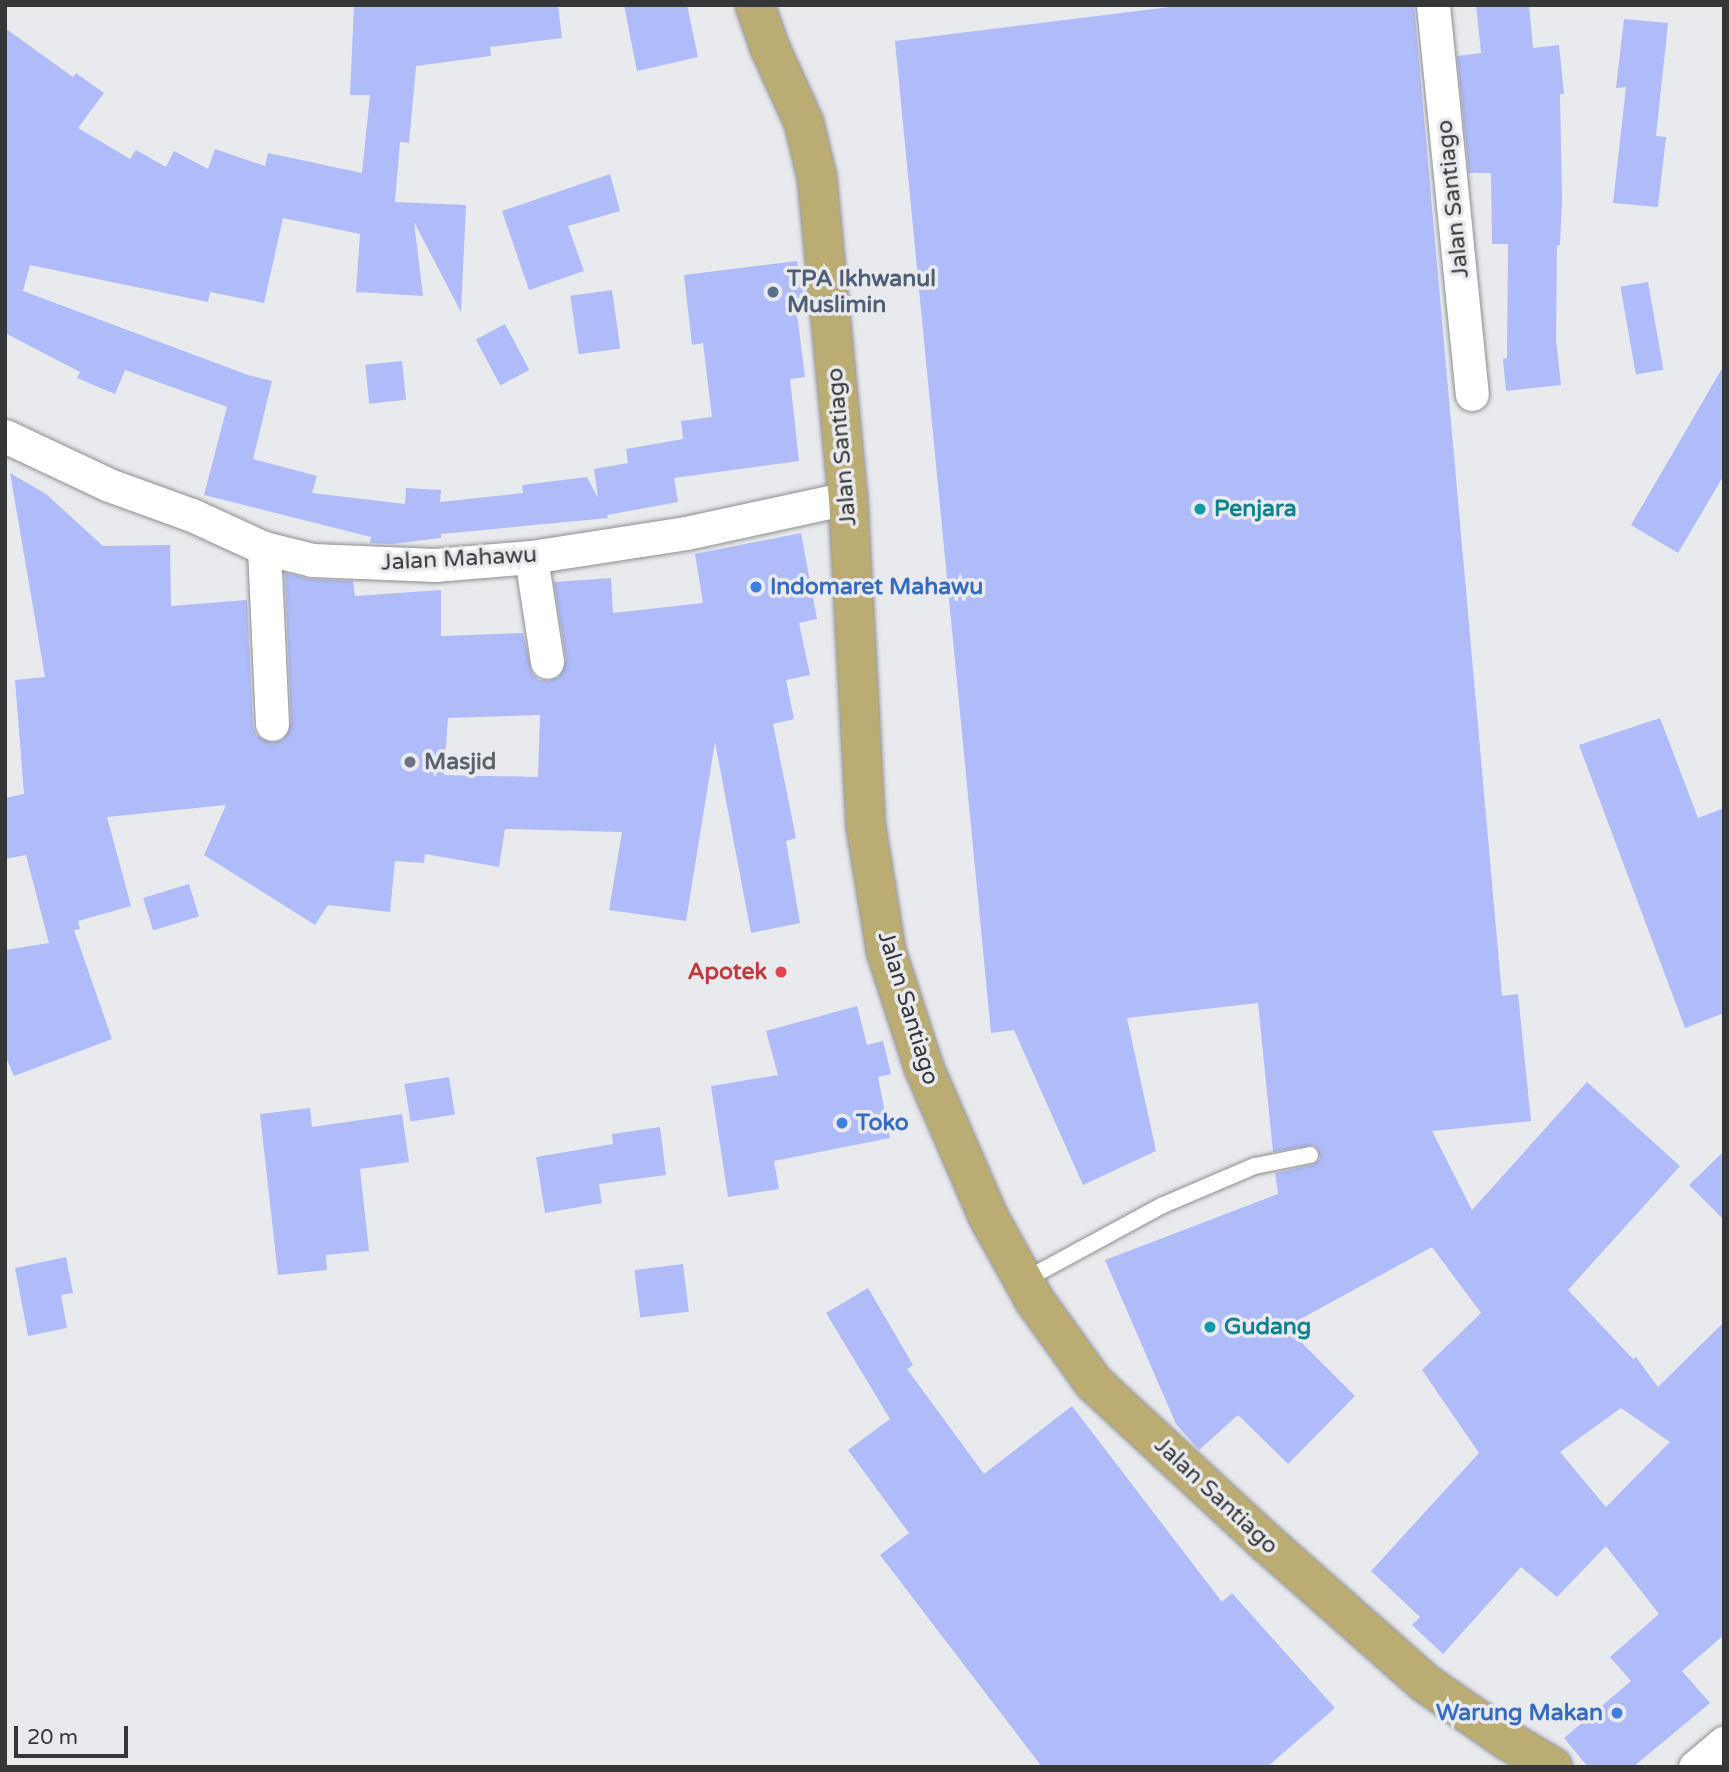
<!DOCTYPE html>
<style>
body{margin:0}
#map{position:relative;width:1729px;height:1772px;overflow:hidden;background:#e9eaed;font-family:"Varela Round",sans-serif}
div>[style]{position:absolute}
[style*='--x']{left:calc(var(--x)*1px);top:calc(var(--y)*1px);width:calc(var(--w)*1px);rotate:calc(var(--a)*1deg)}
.building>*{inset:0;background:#afbcf9;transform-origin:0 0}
.roads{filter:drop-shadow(0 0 2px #8d8e91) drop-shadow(0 0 2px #8d8e91)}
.service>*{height:16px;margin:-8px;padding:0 8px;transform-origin:8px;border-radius:8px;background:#fff}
.minor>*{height:33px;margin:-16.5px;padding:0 16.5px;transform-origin:16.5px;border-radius:16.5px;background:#fff}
.trunk>*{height:38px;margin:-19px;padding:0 19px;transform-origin:19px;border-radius:19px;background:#baac72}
.dots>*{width:19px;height:19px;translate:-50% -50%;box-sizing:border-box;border:4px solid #e9eaed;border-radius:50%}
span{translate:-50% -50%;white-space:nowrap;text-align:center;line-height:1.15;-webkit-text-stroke:7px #e9eaed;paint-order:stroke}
.street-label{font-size:23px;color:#353637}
.service-label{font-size:23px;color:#4e5e75;font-weight:700}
.left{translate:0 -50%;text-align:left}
.culture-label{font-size:23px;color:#0d838f;font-weight:700}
.shop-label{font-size:23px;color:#366cbe;font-weight:700}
.right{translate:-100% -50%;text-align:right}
.worship-label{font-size:23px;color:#5b616d;font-weight:700}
.health-label{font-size:23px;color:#be3a42;font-weight:700}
.frame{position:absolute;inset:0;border:7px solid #353637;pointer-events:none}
.scale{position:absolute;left:14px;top:1726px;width:114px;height:32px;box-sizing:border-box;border:4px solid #353637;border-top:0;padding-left:9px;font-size:21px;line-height:24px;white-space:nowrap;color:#353637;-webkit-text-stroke:5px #e9eaed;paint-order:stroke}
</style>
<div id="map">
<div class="building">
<i style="clip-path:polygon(354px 5px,558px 5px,562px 38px,490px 47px,491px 56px,416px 66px,409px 143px,400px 142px,395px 202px,466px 205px,461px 312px,414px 222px,423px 296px,356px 292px,360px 234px,283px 218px,264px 303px,210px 292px,208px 302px,30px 265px,23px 291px,248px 375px,272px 381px,253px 459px,317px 476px,312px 493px,405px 504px,406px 488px,441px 490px,440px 502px,523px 493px,522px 485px,587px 477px,598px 498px,594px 469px,628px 463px,626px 449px,683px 439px,681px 421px,712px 417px,703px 343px,692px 345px,684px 275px,797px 261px,807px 311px,797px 313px,805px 377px,790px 379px,799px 461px,674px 478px,678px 502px,607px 515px,608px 518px,441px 534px,441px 538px,391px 544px,370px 543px,371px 537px,204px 495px,227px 407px,125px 370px,115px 394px,77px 378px,80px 372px,5px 333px,5px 28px,73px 77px,76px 73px,104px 93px,78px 128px,130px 159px,136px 150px,166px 167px,174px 151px,208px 169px,215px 149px,265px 166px,268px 153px,362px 173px,370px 95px,350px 95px)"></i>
<i style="clip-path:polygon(624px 5px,687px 5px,698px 57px,637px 71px)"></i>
<i style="clip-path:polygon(evenodd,1186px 5px,1414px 5px,1502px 996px,1518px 994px,1531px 1121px,1432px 1131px,1472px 1210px,1587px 1082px,1680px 1166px,1568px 1290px,1633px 1359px,1636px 1357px,1658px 1387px,1724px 1322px,1724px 1635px,1682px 1671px,1710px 1703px,1633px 1767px,1588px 1767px,1564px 1738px,1631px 1681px,1610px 1657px,1659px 1614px,1606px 1546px,1557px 1597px,1521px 1567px,1443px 1654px,1412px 1625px,1420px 1617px,1371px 1571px,1479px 1453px,1422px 1370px,1481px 1313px,1432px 1247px,1286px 1327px,1355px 1396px,1288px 1464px,1238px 1415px,1199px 1450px,1176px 1424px,1105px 1260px,1278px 1194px,1275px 1173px,1312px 1165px,1320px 1159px,1318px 1149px,1313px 1145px,1273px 1152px,1258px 1003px,1127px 1018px,1156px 1151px,1083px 1185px,1014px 1030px,991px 1033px,895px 41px,1186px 5px,1621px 1408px,1670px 1442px,1606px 1507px,1560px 1452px,1621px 1408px)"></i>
<i style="clip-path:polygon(1476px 5px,1529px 5px,1533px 48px,1559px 45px,1564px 94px,1560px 94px,1562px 198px,1560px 245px,1557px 245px,1556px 340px,1561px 385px,1506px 391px,1503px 359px,1507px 358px,1508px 244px,1492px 244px,1491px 173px,1469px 173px,1457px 56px,1481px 53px)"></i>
<i style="clip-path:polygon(1624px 19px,1668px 23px,1656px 136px,1666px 137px,1658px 207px,1613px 203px,1626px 87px,1616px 88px)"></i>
<i style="clip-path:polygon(610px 174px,620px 211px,568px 226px,584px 271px,529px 290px,502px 211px)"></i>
<i style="left:1648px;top:282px;width:89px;height:28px;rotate:80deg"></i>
<i style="left:612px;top:290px;width:59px;height:42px;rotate:82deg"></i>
<i style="left:505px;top:324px;width:52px;height:33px;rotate:62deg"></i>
<i style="left:402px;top:361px;width:39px;height:37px;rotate:84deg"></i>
<i style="clip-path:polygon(1724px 365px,1724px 475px,1678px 553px,1631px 525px)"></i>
<i style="clip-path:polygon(evenodd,10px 473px,46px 494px,103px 546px,170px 545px,171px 606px,247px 600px,253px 725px,256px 735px,272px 743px,283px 740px,291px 723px,285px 573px,311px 579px,353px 581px,355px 596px,441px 590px,441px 636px,523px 633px,532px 673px,539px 680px,549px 681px,559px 677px,566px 660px,554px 582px,611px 578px,613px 613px,703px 603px,695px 554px,801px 533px,817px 619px,799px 623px,810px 675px,786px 680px,794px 719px,773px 724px,796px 838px,786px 841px,800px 923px,751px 933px,715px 742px,686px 921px,609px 910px,622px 832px,505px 829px,499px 867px,425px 854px,424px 863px,395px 861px,390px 912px,328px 905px,315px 925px,204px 855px,226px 805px,107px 817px,131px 906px,78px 921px,80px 929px,74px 930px,112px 1039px,14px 1076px,5px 1055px,5px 950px,49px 943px,26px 855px,5px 859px,5px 798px,24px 794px,15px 680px,45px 677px,10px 473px,540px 715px,538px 777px,444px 775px,448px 718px,540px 715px)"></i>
<i style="clip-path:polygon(1660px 718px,1698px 818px,1724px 808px,1724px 1013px,1685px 1028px,1579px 745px)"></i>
<i style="left:189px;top:884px;width:34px;height:48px;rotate:73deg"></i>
<i style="clip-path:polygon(857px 1006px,867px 1045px,883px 1041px,891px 1074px,878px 1077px,890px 1138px,774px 1161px,779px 1189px,728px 1197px,711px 1086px,778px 1075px,766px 1031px)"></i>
<i style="left:449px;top:1077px;width:38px;height:45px;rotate:81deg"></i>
<i style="clip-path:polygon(310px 1108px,312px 1127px,402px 1114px,409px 1162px,360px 1169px,369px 1251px,326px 1255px,327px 1270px,278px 1275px,260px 1114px)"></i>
<i style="clip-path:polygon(660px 1127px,666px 1175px,599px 1184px,602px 1203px,545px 1213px,536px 1157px,613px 1144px,612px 1134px)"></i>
<i style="clip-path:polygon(1724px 1151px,1724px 1220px,1689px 1185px)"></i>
<i style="clip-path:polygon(66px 1257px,73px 1293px,61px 1295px,67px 1328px,28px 1336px,15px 1268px)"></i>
<i style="left:683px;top:1264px;width:48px;height:49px;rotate:83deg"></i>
<i style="clip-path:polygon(868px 1288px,913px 1365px,907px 1369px,984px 1474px,1072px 1406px,1222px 1602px,1232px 1593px,1335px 1708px,1267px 1767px,1042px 1767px,880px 1555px,909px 1533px,848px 1450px,890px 1419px,826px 1313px)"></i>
</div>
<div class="roads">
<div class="service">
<i style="--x:1023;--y:1281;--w:157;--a:-28.5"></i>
<i style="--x:1161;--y:1206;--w:102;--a:-23.1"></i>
<i style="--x:1255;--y:1166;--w:56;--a:-11.3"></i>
</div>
<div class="minor">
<i style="--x:1433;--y:5;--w:391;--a:84.3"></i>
<i style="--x:5;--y:436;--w:115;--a:25.2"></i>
<i style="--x:109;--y:485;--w:88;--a:19.9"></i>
<i style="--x:192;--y:515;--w:79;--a:24.6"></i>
<i style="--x:264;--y:548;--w:49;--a:14"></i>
<i style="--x:312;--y:560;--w:123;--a:2.3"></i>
<i style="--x:435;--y:565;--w:96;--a:-4.8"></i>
<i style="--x:531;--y:557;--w:157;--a:-8.8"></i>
<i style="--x:686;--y:533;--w:166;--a:-12.2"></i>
<i style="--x:264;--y:548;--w:176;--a:87.4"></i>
<i style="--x:531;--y:557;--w:106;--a:81.3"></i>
<i style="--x:1695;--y:1767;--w:38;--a:-40"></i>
</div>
<div class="trunk">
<i style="--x:755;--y:5;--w:46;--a:70.8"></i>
<i style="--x:770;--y:48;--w:82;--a:65.6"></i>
<i style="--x:804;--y:123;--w:56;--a:76.5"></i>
<i style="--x:817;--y:177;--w:322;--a:84.5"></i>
<i style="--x:848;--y:498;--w:329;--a:86.9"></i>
<i style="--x:866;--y:827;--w:126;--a:80.8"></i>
<i style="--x:886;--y:951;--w:123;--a:72"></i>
<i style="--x:924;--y:1068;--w:163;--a:66.6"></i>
<i style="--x:989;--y:1218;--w:95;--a:61"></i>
<i style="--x:1035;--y:1301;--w:101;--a:54.3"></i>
<i style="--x:1094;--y:1383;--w:237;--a:42.8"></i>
<i style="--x:1268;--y:1544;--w:210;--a:41.5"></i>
<i style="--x:1425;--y:1683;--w:100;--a:34.8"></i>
<i style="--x:1507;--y:1740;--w:53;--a:30.4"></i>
</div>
</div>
<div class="dots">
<i style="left:773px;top:292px;background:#5c6f8a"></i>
<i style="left:1200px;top:509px;background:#0f9aa8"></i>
<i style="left:756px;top:587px;background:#3f7fe0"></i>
<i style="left:410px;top:762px;background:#6b7280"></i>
<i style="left:781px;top:972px;background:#e0444e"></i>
<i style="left:842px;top:1123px;background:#3f7fe0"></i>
<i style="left:1210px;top:1327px;background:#0f9aa8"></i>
<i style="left:1617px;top:1713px;background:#3f7fe0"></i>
</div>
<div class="street-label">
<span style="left:1453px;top:199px;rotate:-96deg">Jalan Santiago</span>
<span style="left:842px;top:447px;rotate:-95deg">Jalan Santiago</span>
<span style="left:459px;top:559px;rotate:-3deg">Jalan Mahawu</span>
<span style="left:908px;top:1008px;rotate:73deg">Jalan Santiago</span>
<span style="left:1216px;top:1496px;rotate:43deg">Jalan Santiago</span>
</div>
<div class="service-label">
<span class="left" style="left:787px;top:292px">TPA Ikhwanul<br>Muslimin</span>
</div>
<div class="culture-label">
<span class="left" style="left:1214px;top:509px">Penjara</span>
<span class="left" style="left:1224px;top:1327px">Gudang</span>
</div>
<div class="shop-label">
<span class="left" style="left:770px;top:587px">Indomaret Mahawu</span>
<span class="left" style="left:856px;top:1123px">Toko</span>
<span class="right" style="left:1603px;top:1713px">Warung Makan</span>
</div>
<div class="worship-label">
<span class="left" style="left:424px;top:762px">Masjid</span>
</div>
<div class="health-label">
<span class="right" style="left:767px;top:972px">Apotek</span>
</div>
<div class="frame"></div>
<div class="scale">20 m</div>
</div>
